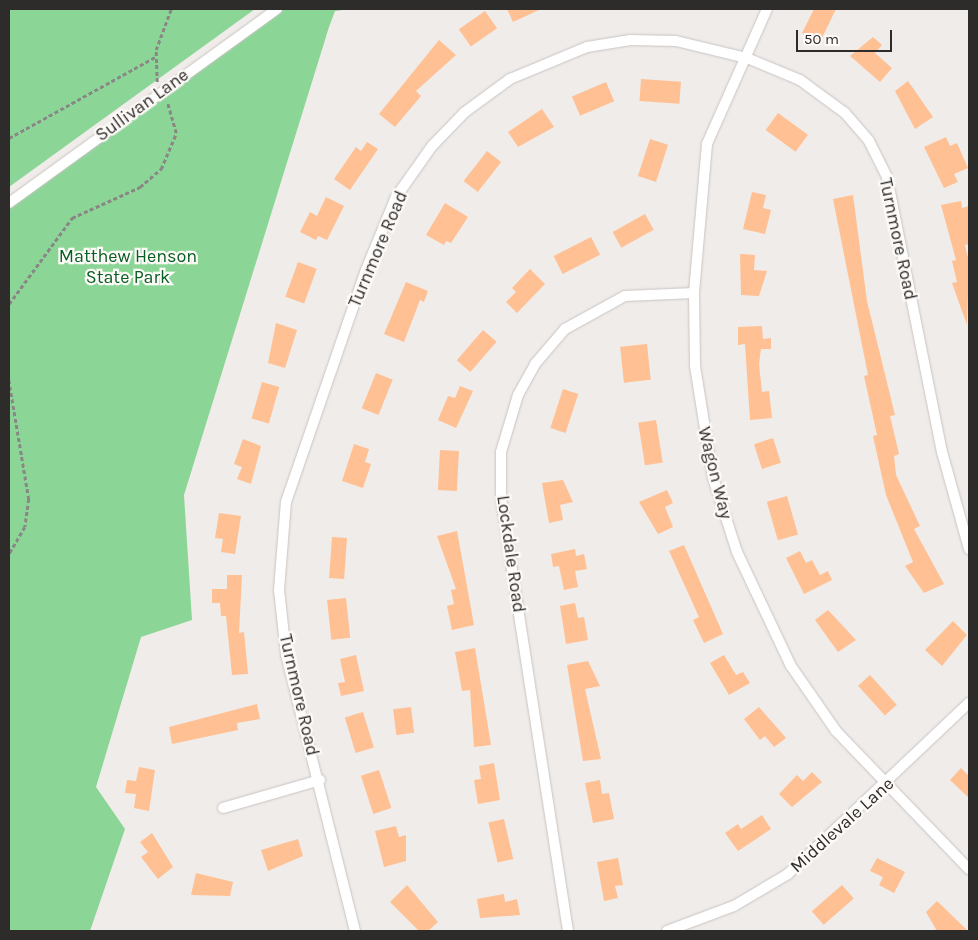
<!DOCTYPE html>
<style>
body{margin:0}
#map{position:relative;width:978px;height:940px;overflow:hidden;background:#f0ecea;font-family:Karla,sans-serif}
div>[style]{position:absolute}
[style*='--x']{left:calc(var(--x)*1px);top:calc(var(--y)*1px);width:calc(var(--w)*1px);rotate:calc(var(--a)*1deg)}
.green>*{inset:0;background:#8bd697}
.building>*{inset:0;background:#ffc094;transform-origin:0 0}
.path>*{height:2.5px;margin-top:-1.25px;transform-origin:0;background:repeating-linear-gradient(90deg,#898786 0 4px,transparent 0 6.5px)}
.roads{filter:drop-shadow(0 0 1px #c8c4c2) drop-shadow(0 0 1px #c8c4c2)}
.minor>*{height:10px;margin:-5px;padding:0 5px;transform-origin:5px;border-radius:5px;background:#fff}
span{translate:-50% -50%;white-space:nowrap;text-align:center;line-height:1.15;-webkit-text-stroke:4.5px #fdfaf7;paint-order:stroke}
.street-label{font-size:18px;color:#2d2c2b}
.park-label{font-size:18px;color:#075d24}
.frame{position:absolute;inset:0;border:10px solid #2d2c2b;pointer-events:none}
.scale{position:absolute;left:796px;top:30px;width:96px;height:22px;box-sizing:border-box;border:2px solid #2d2c2b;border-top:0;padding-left:6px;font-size:15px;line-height:18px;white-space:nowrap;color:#2d2c2b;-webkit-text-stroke:4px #fdfaf7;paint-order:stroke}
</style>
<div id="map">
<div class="green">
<i style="clip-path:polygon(9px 9px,255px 9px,9px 187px)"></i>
<i style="clip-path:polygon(279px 9px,351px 9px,335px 11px,329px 27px,184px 495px,192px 620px,141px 637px,96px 787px,125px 829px,90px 931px,9px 931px,9px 207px)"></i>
</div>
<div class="building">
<i style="clip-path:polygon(507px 9px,541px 9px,513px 22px)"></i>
<i style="clip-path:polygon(814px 9px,836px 9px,820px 42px,802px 33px)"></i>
<i style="left:485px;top:11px;width:21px;height:32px;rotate:55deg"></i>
<i style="clip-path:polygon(873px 37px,882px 45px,875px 53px,892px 68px,880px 82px,850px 56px)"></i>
<i style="clip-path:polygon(439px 40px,456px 55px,416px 91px,421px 96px,395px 127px,379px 114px)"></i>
<i style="left:641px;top:79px;width:40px;height:22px;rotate:4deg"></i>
<i style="clip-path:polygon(908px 81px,933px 117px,915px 129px,895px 91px)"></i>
<i style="left:606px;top:82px;width:21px;height:37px;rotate:67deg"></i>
<i style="clip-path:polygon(542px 109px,554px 127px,518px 147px,508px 132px)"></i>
<i style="left:778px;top:113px;width:37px;height:21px;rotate:36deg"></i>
<i style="clip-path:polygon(946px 137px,950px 146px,957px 143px,968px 168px,954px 174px,958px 182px,944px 188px,924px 147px)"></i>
<i style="left:650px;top:139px;width:19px;height:39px;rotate:18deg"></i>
<i style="clip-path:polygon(367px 142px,378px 149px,350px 190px,334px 179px,356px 147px,361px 151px)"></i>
<i style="left:487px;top:151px;width:18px;height:38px;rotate:38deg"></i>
<i style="clip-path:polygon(752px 192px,766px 195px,763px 208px,771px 210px,765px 234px,743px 229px)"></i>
<i style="clip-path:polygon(853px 195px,867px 301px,895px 415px,890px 416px,899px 454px,894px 456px,896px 475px,920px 526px,914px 529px,944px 584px,924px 593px,905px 566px,913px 562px,886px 495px,873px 436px,877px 435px,864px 376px,868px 375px,833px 199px)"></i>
<i style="clip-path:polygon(326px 197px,344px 206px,327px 240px,318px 236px,316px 240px,300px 232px,310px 212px,317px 216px)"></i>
<i style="clip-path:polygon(961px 201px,962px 208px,969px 206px,969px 244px,965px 245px,969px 262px,967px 325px,952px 283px,957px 282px,952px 261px,956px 260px,941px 205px)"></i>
<i style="clip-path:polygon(445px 203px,468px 217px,451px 243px,446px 241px,444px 245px,426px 235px)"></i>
<i style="left:645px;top:214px;width:18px;height:37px;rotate:61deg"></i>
<i style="left:591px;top:237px;width:20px;height:42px;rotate:63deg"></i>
<i style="clip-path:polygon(740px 254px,755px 255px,754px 270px,767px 271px,759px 296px,741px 295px)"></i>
<i style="left:298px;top:262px;width:20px;height:37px;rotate:20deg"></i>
<i style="clip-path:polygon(530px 269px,545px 284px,517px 313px,506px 302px,516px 292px,512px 288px)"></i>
<i style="clip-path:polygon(406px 282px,428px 291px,424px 302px,420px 300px,404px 342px,384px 334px)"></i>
<i style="clip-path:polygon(276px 323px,297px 330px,285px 368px,268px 363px)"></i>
<i style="clip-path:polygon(762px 326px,763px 339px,771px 338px,771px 349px,761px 349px,759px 364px,762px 392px,769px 391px,772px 418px,750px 420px,745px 344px,738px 345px,738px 327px)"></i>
<i style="left:483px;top:330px;width:18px;height:40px;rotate:41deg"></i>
<i style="left:647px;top:344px;width:36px;height:27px;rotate:84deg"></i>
<i style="left:376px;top:373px;width:18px;height:38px;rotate:22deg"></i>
<i style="left:262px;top:382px;width:18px;height:38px;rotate:16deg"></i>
<i style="clip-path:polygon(460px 386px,473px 391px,456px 428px,438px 420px,448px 396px,455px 398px)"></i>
<i style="left:563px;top:389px;width:16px;height:41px;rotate:18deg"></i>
<i style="left:656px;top:420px;width:43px;height:18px;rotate:81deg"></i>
<i style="left:773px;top:438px;width:26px;height:20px;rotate:72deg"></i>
<i style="clip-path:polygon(243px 439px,261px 446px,251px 484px,237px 479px,242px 467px,234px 464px)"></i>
<i style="clip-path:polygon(354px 444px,369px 449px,365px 462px,371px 464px,363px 488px,342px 481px)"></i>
<i style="left:440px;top:450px;width:19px;height:40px;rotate:3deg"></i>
<i style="clip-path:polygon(563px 480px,573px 502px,560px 505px,563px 520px,549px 523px,542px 483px)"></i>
<i style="clip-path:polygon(667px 490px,673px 503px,665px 507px,673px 527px,658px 534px,639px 502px)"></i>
<i style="left:787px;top:496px;width:40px;height:21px;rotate:74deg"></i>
<i style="clip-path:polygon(219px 513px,241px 516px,235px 554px,221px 552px,223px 539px,215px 538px)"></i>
<i style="clip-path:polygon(457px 531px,474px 625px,452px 630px,447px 606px,454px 604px,451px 590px,456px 589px,437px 536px)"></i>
<i style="left:332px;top:537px;width:15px;height:41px;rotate:4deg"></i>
<i style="clip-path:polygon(684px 545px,723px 634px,704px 643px,693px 620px,699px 617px,669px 551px)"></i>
<i style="clip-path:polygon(575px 549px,576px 556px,584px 554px,587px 569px,575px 571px,578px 587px,564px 590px,559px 566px,553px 567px,551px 554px)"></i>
<i style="clip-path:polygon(800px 551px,806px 563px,812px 560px,820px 575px,828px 571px,832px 580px,804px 594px,786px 558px)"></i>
<i style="clip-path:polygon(227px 575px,242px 575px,239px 633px,244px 632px,248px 674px,232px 675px,226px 616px,221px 616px,220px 603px,212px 603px,212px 589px,227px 589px)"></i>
<i style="left:346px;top:598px;width:40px;height:19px;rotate:84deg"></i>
<i style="clip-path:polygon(575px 603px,578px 618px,584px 617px,588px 640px,566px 644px,560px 606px)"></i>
<i style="clip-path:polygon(828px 610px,856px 640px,838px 652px,815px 620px)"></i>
<i style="clip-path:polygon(953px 621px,967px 635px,942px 666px,925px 650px)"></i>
<i style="clip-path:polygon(475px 648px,491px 745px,474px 747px,470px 690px,462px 691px,455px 652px)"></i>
<i style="clip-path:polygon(356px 655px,364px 691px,341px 696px,338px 683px,345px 682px,340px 659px)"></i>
<i style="clip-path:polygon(724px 655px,736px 675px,743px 672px,750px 683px,729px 695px,710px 663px)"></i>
<i style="clip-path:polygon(588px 661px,600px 686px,585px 689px,601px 759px,583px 761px,567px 665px)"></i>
<i style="left:870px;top:675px;width:40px;height:16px;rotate:48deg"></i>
<i style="clip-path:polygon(257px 704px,260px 719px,237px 723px,238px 730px,172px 744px,169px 727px)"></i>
<i style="left:411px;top:707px;width:26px;height:18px;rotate:83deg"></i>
<i style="clip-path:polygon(759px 707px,786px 738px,774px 747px,765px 736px,760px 740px,744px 719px)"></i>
<i style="left:363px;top:712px;width:37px;height:19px;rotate:73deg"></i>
<i style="clip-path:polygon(494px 763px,500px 800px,478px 804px,474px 780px,481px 779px,479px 766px)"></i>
<i style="clip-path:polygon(139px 767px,155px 770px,149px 811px,134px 808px,136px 794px,125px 793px,127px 780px,136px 781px)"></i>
<i style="clip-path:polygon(961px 768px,969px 776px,969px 798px,950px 780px)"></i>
<i style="left:379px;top:770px;width:40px;height:19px;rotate:72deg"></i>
<i style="clip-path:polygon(812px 772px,822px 782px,792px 807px,779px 794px,797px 775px,803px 781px)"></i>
<i style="clip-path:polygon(600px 780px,602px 794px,609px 793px,614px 819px,593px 823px,585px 783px)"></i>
<i style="clip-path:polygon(762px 815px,771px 829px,738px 851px,725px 833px,738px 824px,741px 829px)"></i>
<i style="left:504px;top:819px;width:41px;height:16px;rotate:77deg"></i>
<i style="clip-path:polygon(396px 826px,399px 837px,406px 835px,406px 861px,384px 867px,375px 831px)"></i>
<i style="clip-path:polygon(152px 833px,173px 867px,158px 879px,141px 857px,148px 852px,140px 842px)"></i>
<i style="clip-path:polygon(298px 839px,303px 856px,268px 871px,261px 850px)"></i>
<i style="clip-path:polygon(618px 858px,623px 885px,615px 886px,618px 898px,604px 901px,597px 862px)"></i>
<i style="clip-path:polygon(877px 858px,905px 872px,894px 893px,879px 885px,883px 877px,870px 871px)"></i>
<i style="clip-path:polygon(196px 873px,233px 882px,230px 896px,191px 895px)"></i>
<i style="clip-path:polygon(407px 885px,438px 922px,428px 931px,419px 931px,390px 902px)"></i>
<i style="left:842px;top:885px;width:18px;height:40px;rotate:49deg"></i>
<i style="clip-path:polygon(504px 894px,505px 902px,517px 899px,520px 915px,480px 918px,477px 899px)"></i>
<i style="clip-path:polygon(937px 901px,968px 931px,937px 931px,926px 912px)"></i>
</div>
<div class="path">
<i style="--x:157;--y:82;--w:32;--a:-92"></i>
<i style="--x:156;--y:50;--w:44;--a:-69.9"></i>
<i style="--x:9;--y:138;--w:167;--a:-29"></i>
<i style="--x:9;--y:304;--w:107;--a:-53.8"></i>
<i style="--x:72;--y:218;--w:75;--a:-24.5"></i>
<i style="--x:140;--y:187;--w:28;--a:-41"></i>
<i style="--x:161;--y:169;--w:39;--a:-67"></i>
<i style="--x:176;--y:133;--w:32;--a:-106"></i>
<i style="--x:9;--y:380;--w:121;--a:80.5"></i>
<i style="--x:29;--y:499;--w:28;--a:98"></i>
<i style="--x:25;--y:527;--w:32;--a:120"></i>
</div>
<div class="roads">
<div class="minor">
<i style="--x:767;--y:9;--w:148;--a:114"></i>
<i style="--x:707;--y:144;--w:150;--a:95"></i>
<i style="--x:694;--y:293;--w:73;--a:89.2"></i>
<i style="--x:695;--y:366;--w:113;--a:80.9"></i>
<i style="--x:713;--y:478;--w:78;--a:72"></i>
<i style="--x:737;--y:552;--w:126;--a:64.7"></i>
<i style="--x:791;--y:666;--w:79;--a:55.3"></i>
<i style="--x:836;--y:731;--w:192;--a:46.1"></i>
<i style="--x:9;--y:203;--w:331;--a:-35.9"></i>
<i style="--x:223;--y:808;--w:101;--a:-16.1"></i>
<i style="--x:355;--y:931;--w:285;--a:-104"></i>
<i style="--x:286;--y:654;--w:64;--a:-96.2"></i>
<i style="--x:279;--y:590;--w:88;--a:-85.5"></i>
<i style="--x:286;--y:502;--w:245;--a:-71"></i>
<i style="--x:366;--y:270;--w:79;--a:-67.7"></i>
<i style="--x:396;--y:197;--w:62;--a:-54.8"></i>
<i style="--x:432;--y:146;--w:47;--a:-45.9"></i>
<i style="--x:465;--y:112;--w:56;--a:-36.3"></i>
<i style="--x:510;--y:79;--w:83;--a:-22.6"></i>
<i style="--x:587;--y:47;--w:44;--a:-9.2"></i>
<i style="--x:630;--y:40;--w:46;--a:1.2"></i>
<i style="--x:676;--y:41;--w:73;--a:13.5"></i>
<i style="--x:747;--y:58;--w:57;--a:22.5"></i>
<i style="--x:800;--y:80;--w:56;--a:36.3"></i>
<i style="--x:845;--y:113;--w:37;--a:49"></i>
<i style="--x:869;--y:141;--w:40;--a:63.4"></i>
<i style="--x:887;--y:177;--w:280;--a:78.7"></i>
<i style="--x:942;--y:452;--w:101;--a:74.4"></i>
<i style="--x:568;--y:931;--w:438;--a:-98.8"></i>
<i style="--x:501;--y:498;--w:46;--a:-90"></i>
<i style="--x:501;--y:452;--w:59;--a:-73.4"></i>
<i style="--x:518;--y:395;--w:35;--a:-61"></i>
<i style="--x:535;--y:364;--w:46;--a:-49.4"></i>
<i style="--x:565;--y:329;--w:68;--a:-28.8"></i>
<i style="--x:625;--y:296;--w:69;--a:-2.5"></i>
<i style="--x:667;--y:931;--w:72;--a:-20.5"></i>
<i style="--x:734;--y:906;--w:63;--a:-30.7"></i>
<i style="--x:788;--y:874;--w:249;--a:-43.4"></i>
</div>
</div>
<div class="street-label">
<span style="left:142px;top:105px;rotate:-36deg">Sullivan Lane</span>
<span style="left:898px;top:239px;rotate:78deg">Turnmore Road</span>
<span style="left:378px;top:249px;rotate:-67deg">Turnmore Road</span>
<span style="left:715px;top:473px;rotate:76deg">Wagon Way</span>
<span style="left:511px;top:554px;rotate:82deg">Lockdale Road</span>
<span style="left:299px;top:695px;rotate:77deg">Turnmore Road</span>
<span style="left:842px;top:825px;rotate:-42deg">Middlevale Lane</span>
</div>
<div class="park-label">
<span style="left:128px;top:267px">Matthew Henson<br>State Park</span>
</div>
<div class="frame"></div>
<div class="scale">50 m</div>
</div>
